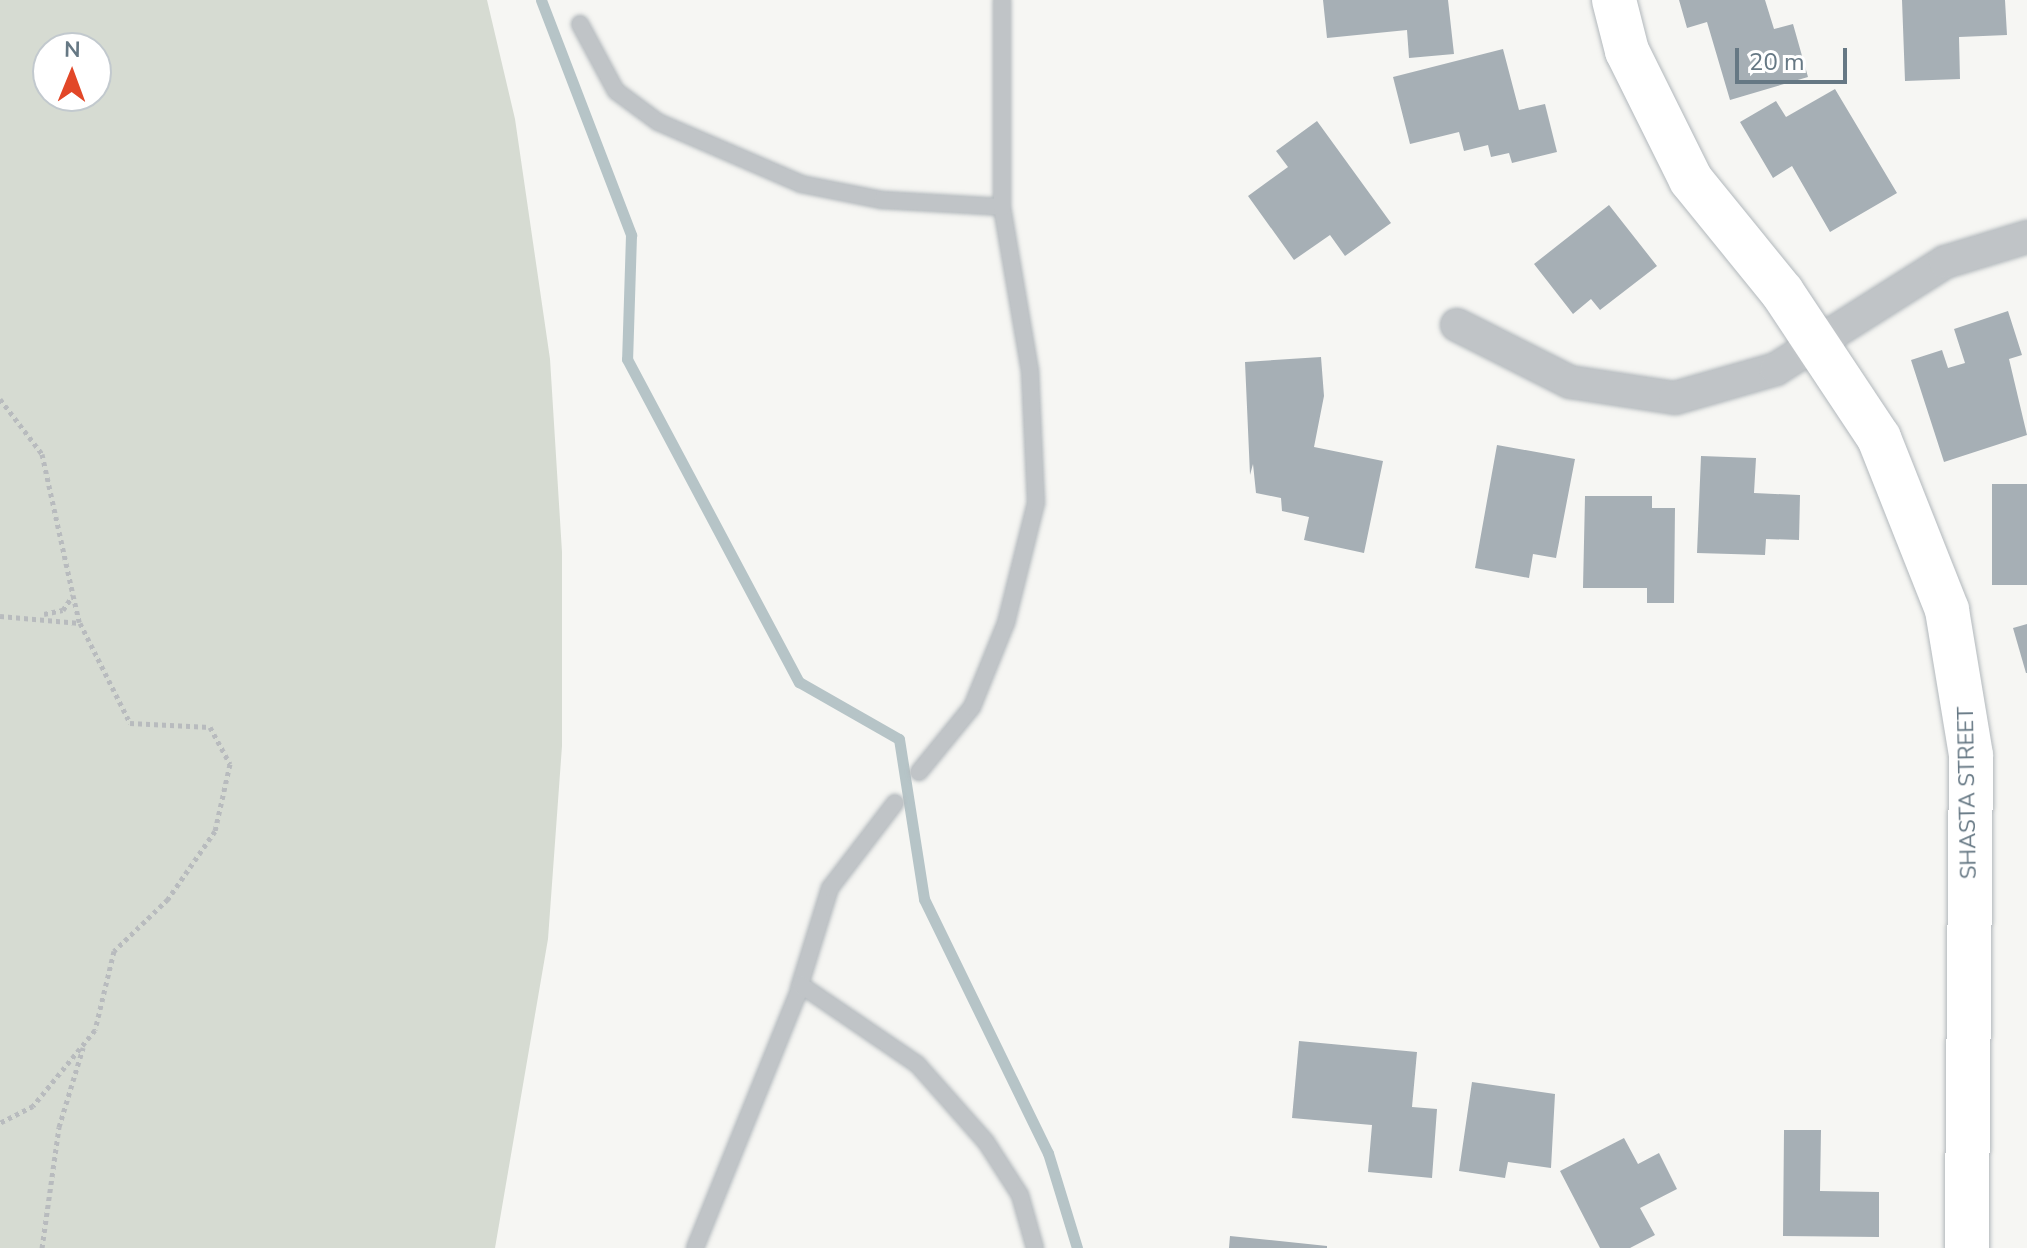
<!DOCTYPE html>
<style>
body{margin:0}
#map{position:relative;width:2027px;height:1248px;overflow:hidden;background:#f6f6f3;font-family:"Nunito Sans",sans-serif}
div>[style]{position:absolute}
[style*='--x']{left:calc(var(--x)*1px);top:calc(var(--y)*1px);width:calc(var(--w)*1px);rotate:calc(var(--a)*1deg)}
.green>*{inset:0;background:#d6dbd2}
.stream>*{height:11px;margin:-5.5px;padding:0 5.5px;transform-origin:5.5px;border-radius:5.5px;background:#b6c4c7}
.building>*{inset:0;background:#a6afb5;transform-origin:0 0}
.path>*{height:5px;margin-top:-2.5px;transform-origin:0;background:repeating-linear-gradient(90deg,#b8bbbe 0 4px,transparent 0 8px)}
.roads{filter:drop-shadow(0 0 2px #b2b8bc) drop-shadow(0 0 2px #b2b8bc)}
.lane>*{height:16px;margin:-8px;padding:0 8px;transform-origin:8px;border-radius:8px;background:#c0c4c7}
.street>*{height:32px;margin:-16px;padding:0 16px;transform-origin:16px;border-radius:16px;background:#c0c4c7}
.secondary>*{height:44px;margin:-22px;padding:0 22px;transform-origin:22px;border-radius:22px;background:#fff}
span{translate:-50% -50%;white-space:nowrap;text-align:center;line-height:1.15;-webkit-text-stroke:8px #fff;paint-order:stroke}
.street-label{font-size:22px;color:#667884}
.north{position:absolute;left:32px;top:32px;width:80px;height:80px;box-sizing:border-box;background:#fff;border:2px solid #c2c9ce;border-radius:50%;rotate:1deg;font-size:22px;font-weight:700;line-height:32px;text-align:center;color:#667884}
.north::after{content:'';display:block;margin:auto;width:28px;height:36px;background:#e24728;clip-path:polygon(50% 0,100% 100%,50% 72%,0 100%)}
.scale{position:absolute;left:1735px;top:48px;width:112px;height:36px;box-sizing:border-box;border:4px solid #667884;border-top:0;padding-left:10px;font-size:24px;line-height:28px;white-space:nowrap;color:#667884;-webkit-text-stroke:6px #fff;paint-order:stroke}
</style>
<div id="map">
<div class="green">
<i style="clip-path:polygon(evenodd,0 0,487px 0,515px 119px,550px 359px,562px 552px,562px 746px,548px 939px,495px 1248px,0 1248px,0 0,48px 48px,96px 48px,96px 96px,48px 96px,48px 48px)"></i>
</div>
<div class="stream">
<i style="--x:541;--y:0;--w:252;--a:69"></i>
<i style="--x:631;--y:235;--w:124;--a:91.8"></i>
<i style="--x:627;--y:359;--w:366;--a:62"></i>
<i style="--x:799;--y:682;--w:115;--a:29.7"></i>
<i style="--x:899;--y:739;--w:162;--a:81.1"></i>
<i style="--x:924;--y:899;--w:283;--a:64"></i>
<i style="--x:1048;--y:1153;--w:99;--a:73"></i>
</div>
<div class="building">
<i style="clip-path:polygon(1323px 0,1448px 0,1454px 54px,1409px 58px,1407px 30px,1327px 38px)"></i>
<i style="clip-path:polygon(1679px 0,1765px 0,1774px 29px,1793px 24px,1808px 77px,1730px 100px,1707px 22px,1687px 28px)"></i>
<i style="clip-path:polygon(1902px 0,2005px 0,2007px 35px,1959px 37px,1960px 79px,1905px 81px)"></i>
<i style="clip-path:polygon(1503px 49px,1519px 110px,1545px 104px,1557px 152px,1512px 163px,1509px 153px,1491px 157px,1488px 145px,1464px 151px,1459px 132px,1410px 144px,1393px 77px)"></i>
<i style="clip-path:polygon(1835px 89px,1897px 193px,1830px 232px,1792px 166px,1773px 178px,1740px 122px,1776px 101px,1786px 117px)"></i>
<i style="clip-path:polygon(1317px 121px,1391px 223px,1345px 256px,1330px 235px,1294px 260px,1248px 196px,1288px 167px,1276px 151px)"></i>
<i style="clip-path:polygon(1609px 205px,1657px 266px,1600px 310px,1591px 299px,1573px 314px,1534px 264px)"></i>
<i style="clip-path:polygon(2008px 311px,2022px 355px,2009px 359px,2027px 435px,1944px 462px,1911px 360px,1942px 350px,1948px 368px,1965px 363px,1954px 329px)"></i>
<i style="clip-path:polygon(1321px 357px,1324px 396px,1314px 447px,1383px 461px,1364px 553px,1304px 540px,1309px 517px,1282px 511px,1281px 498px,1256px 493px,1253px 464px,1250px 475px,1245px 362px)"></i>
<i style="clip-path:polygon(1497px 445px,1575px 459px,1556px 558px,1533px 554px,1529px 578px,1475px 568px)"></i>
<i style="clip-path:polygon(1701px 456px,1756px 458px,1754px 493px,1800px 495px,1799px 540px,1766px 539px,1765px 555px,1697px 553px)"></i>
<i style="left:2027px;top:484px;width:101px;height:35px;rotate:90deg"></i>
<i style="clip-path:polygon(1585px 496px,1652px 496px,1652px 508px,1675px 508px,1674px 603px,1647px 603px,1647px 588px,1583px 588px)"></i>
<i style="clip-path:polygon(2027px 624px,2027px 673px,2026px 673px,2013px 628px)"></i>
<i style="clip-path:polygon(1299px 1041px,1417px 1052px,1412px 1107px,1437px 1109px,1432px 1178px,1368px 1172px,1372px 1125px,1292px 1118px)"></i>
<i style="clip-path:polygon(1472px 1082px,1555px 1094px,1551px 1168px,1508px 1162px,1505px 1178px,1459px 1171px)"></i>
<i style="clip-path:polygon(1784px 1130px,1821px 1130px,1820px 1191px,1879px 1192px,1879px 1237px,1783px 1236px)"></i>
<i style="clip-path:polygon(1624px 1138px,1638px 1164px,1659px 1153px,1677px 1189px,1640px 1208px,1655px 1235px,1630px 1248px,1600px 1248px,1560px 1171px)"></i>
<i style="clip-path:polygon(1230px 1236px,1327px 1246px,1327px 1248px,1229px 1248px)"></i>
</div>
<div class="path">
<i style="--x:0;--y:399;--w:69;--a:52.6"></i>
<i style="--x:42;--y:454;--w:144;--a:77.6"></i>
<i style="--x:44;--y:614;--w:19;--a:-12"></i>
<i style="--x:63;--y:610;--w:18;--a:-56"></i>
<i style="--x:73;--y:595;--w:28;--a:77"></i>
<i style="--x:0;--y:616;--w:80;--a:5"></i>
<i style="--x:80;--y:623;--w:112;--a:63.4"></i>
<i style="--x:130;--y:723;--w:80;--a:2.9"></i>
<i style="--x:210;--y:727;--w:42;--a:61.6"></i>
<i style="--x:230;--y:764;--w:69;--a:102.6"></i>
<i style="--x:215;--y:831;--w:83;--a:124.7"></i>
<i style="--x:168;--y:899;--w:75;--a:136.1"></i>
<i style="--x:114;--y:951;--w:81;--a:103.5"></i>
<i style="--x:95;--y:1030;--w:98;--a:129.2"></i>
<i style="--x:33;--y:1106;--w:37;--a:153"></i>
<i style="--x:42;--y:1248;--w:122;--a:-82"></i>
<i style="--x:59;--y:1127;--w:83;--a:-73.1"></i>
</div>
<div class="roads">
<div class="lane">
<i style="--x:580;--y:24;--w:76;--a:61.8"></i>
<i style="--x:616;--y:91;--w:52;--a:36.4"></i>
<i style="--x:658;--y:122;--w:156;--a:23.4"></i>
<i style="--x:801;--y:184;--w:83;--a:11.2"></i>
<i style="--x:882;--y:200;--w:120;--a:3.3"></i>
<i style="--x:919;--y:772;--w:84;--a:-50.8"></i>
<i style="--x:972;--y:707;--w:91;--a:-68"></i>
<i style="--x:1006;--y:623;--w:124;--a:-76"></i>
<i style="--x:1036;--y:503;--w:132;--a:-92.6"></i>
<i style="--x:1030;--y:371;--w:166;--a:-99.7"></i>
<i style="--x:1002;--y:207;--w:207;--a:-90"></i>
<i style="--x:799;--y:988;--w:105;--a:-72.8"></i>
<i style="--x:830;--y:888;--w:107;--a:-52.6"></i>
<i style="--x:695;--y:1248;--w:284;--a:-68"></i>
<i style="--x:801;--y:985;--w:140;--a:34.3"></i>
<i style="--x:917;--y:1064;--w:104;--a:48.5"></i>
<i style="--x:986;--y:1142;--w:63;--a:57.3"></i>
<i style="--x:1020;--y:1195;--w:55;--a:74.2"></i>
</div>
<div class="street">
<i style="--x:1457;--y:325;--w:127;--a:26.8"></i>
<i style="--x:1570;--y:382;--w:106;--a:8.7"></i>
<i style="--x:1675;--y:398;--w:105;--a:-16"></i>
<i style="--x:1776;--y:369;--w:200;--a:-32.3"></i>
<i style="--x:1945;--y:262;--w:86;--a:-17"></i>
</div>
<div class="secondary">
<i style="--x:1614;--y:0;--w:53;--a:75.7"></i>
<i style="--x:1627;--y:51;--w:144;--a:63.6"></i>
<i style="--x:1691;--y:180;--w:144;--a:50.9"></i>
<i style="--x:1782;--y:292;--w:175;--a:56.4"></i>
<i style="--x:1879;--y:438;--w:185;--a:68.4"></i>
<i style="--x:1947;--y:610;--w:147;--a:80.6"></i>
<i style="--x:1971;--y:755;--w:493;--a:90.5"></i>
</div>
</div>
<div class="street-label">
<span style="left:1968px;top:793px;rotate:-91deg">SHASTA STREET</span>
</div>
<div class="north">N</div>
<div class="scale">20 m</div>
</div>
